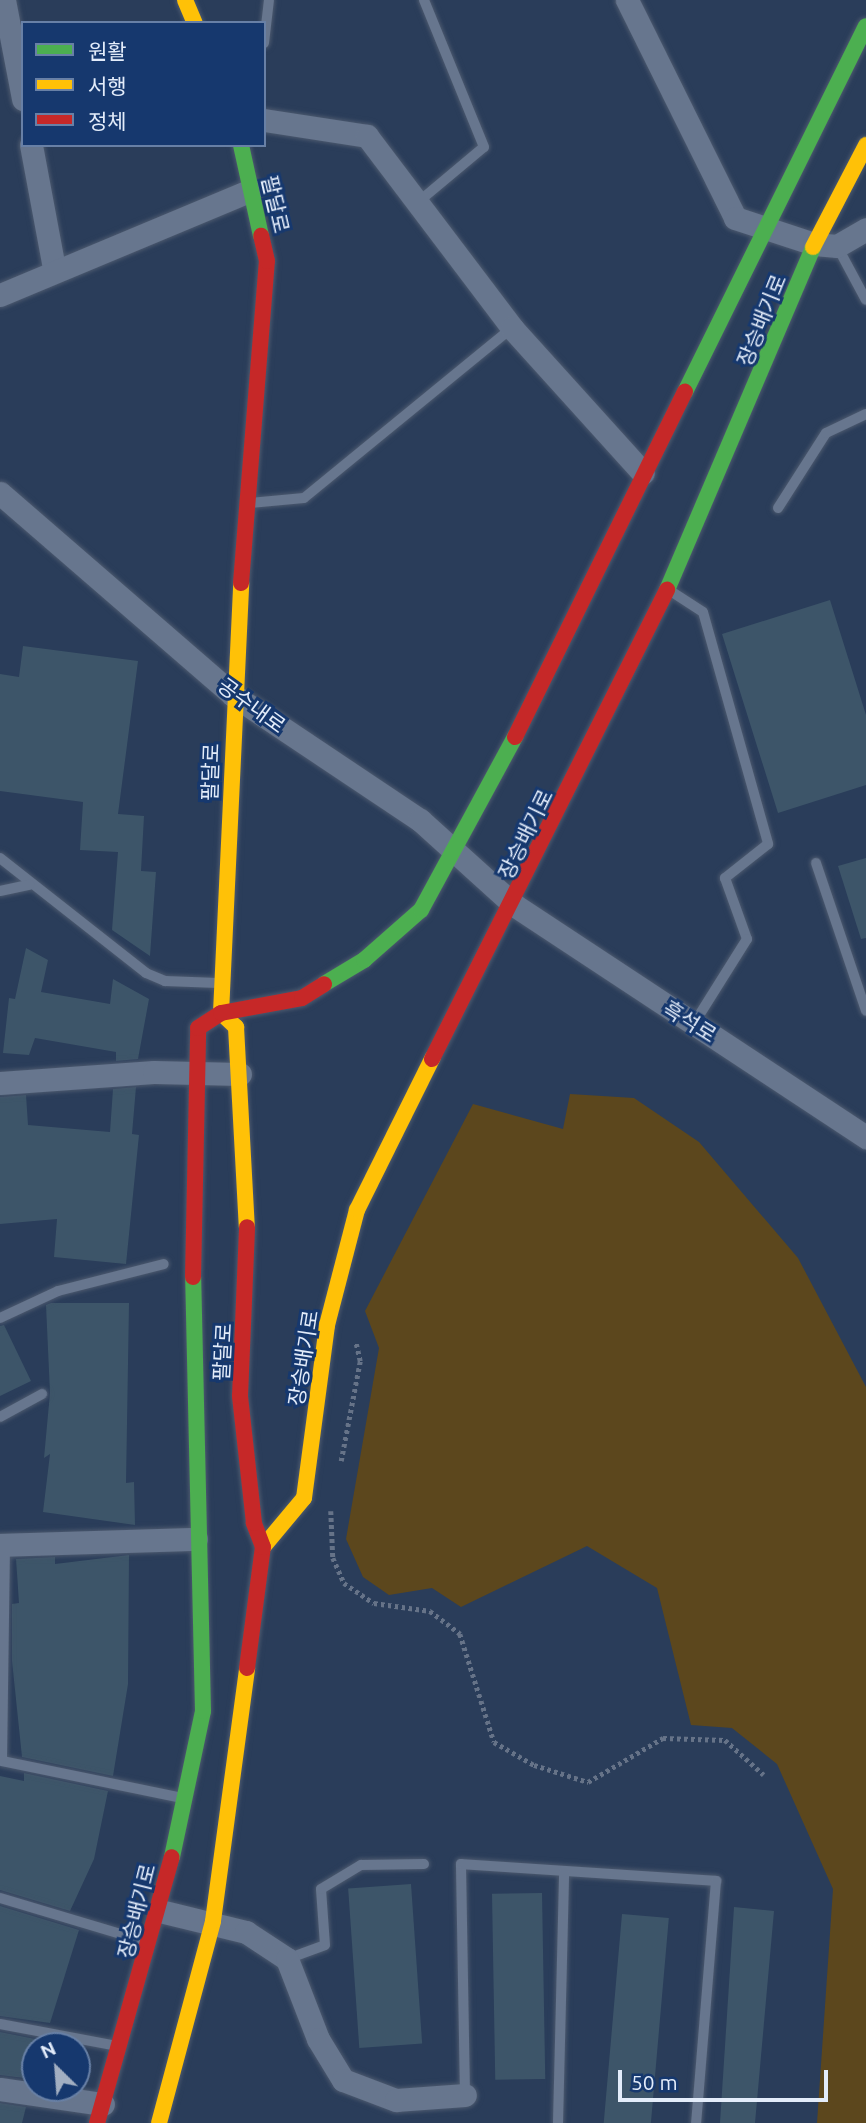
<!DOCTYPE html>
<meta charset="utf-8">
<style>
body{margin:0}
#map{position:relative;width:866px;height:2123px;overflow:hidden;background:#2a3d5a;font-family:Ubuntu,"Noto Sans KR",sans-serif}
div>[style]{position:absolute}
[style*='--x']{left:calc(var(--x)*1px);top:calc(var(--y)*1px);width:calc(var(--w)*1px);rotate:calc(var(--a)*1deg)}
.green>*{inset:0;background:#5c471d}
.building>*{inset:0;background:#3d5569;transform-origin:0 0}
.path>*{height:4.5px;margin-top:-2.25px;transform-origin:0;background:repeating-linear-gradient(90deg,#667388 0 3.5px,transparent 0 7px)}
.roads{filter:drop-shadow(0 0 2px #4c596e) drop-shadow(0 0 2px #4c596e)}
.lane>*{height:10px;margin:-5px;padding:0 5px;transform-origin:5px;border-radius:5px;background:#67768e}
.street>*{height:23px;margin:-11.5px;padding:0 11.5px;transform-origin:11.5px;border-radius:11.5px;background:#67768e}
.fast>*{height:16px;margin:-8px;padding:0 8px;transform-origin:8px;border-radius:8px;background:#4caf50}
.slow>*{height:16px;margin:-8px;padding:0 8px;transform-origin:8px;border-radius:8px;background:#ffc107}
.jam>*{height:16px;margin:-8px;padding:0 8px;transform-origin:8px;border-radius:8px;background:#c62828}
span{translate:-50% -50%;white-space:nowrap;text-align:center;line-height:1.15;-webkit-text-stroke:6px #16386e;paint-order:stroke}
.street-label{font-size:21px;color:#e3ecfa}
.legend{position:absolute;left:21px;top:21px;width:245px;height:126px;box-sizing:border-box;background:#16386e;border:2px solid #6880a6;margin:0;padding:9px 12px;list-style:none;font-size:21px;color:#e3ecfa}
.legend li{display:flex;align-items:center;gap:14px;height:35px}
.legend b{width:35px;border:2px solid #6880a6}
.north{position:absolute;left:21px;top:2032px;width:70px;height:70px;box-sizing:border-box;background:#16386e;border:2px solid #6880a6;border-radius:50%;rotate:335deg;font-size:19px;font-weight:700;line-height:28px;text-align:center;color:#e3ecfa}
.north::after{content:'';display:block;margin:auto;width:24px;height:32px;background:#a2afc2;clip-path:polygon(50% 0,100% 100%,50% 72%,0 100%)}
.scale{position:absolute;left:618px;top:2070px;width:210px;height:32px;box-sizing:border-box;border:4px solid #e3ecfa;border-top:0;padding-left:9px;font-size:21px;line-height:24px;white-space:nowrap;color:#e3ecfa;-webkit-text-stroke:5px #16386e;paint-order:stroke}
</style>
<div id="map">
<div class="green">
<i style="clip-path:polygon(570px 1094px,634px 1098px,699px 1142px,798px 1258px,866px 1387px,866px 2123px,817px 2123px,833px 1889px,777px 1764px,732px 1728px,691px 1725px,657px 1588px,587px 1546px,461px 1607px,432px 1588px,389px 1595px,363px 1577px,346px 1539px,379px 1348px,365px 1311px,473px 1104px,563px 1129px)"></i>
</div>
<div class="building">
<i style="clip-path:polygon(830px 600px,866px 715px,866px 785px,778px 813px,722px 634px)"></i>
<i style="clip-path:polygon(23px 646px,138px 661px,118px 814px,144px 816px,141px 871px,156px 872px,150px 956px,112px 930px,118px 852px,80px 850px,83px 802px,0 791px,0 674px,19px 677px)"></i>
<i style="clip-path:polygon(866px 858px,866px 938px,861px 939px,838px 866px)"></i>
<i style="clip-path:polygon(26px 948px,48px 960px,41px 992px,110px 1004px,113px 979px,149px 999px,138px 1059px,116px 1061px,116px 1052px,35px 1038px,29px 1055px,3px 1053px,9px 998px,15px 999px)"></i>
<i style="clip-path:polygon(136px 1087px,132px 1134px,139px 1135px,126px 1264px,54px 1257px,57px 1219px,0 1224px,0 1097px,26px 1095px,28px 1125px,110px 1132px,113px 1089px)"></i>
<i style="clip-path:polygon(51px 1303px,129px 1303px,126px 1483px,134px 1482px,135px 1525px,43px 1512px,50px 1454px,44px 1458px,50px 1393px,46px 1305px)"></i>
<i style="clip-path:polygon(4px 1325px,31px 1381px,0 1396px,0 1326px)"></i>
<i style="clip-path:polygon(129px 1555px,128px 1684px,113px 1776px,22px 1757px,12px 1661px,12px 1604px,19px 1603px,16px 1559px,55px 1557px,55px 1564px)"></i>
<i style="clip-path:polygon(24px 1773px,108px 1791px,94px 1859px,70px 1911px,0 1890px,0 1776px,24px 1781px)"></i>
<i style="left:411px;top:1884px;width:160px;height:63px;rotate:86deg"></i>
<i style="left:542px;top:1893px;width:186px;height:50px;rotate:89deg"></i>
<i style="clip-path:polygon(0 1906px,79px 1930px,50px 2023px,0 2016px)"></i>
<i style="clip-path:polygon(734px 1907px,774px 1911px,755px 2123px,720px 2123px)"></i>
<i style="left:622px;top:1914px;width:47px;height:210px;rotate:5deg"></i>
<i style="clip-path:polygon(0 2032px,40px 2040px,32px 2079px,0 2075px)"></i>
<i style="clip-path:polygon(0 2103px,26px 2107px,22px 2123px,0 2123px)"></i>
</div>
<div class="path">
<i style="--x:341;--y:1461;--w:102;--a:-79.2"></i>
<i style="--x:360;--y:1361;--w:18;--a:-103"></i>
<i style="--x:331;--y:1511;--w:47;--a:87.6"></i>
<i style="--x:333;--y:1558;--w:27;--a:66"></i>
<i style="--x:344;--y:1583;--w:36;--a:34"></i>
<i style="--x:374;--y:1603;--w:57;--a:8.1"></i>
<i style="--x:430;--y:1611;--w:38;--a:37"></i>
<i style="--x:460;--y:1634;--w:113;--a:72.5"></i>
<i style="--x:494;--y:1742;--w:46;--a:29.9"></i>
<i style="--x:534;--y:1765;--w:57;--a:17.5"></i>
<i style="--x:588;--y:1782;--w:87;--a:-30.4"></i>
<i style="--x:663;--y:1738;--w:62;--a:1.8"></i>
<i style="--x:725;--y:1740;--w:52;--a:41.9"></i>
</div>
<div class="roads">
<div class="lane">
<i style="--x:264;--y:43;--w:43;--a:-83.4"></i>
<i style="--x:417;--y:203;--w:87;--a:-39.9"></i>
<i style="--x:484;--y:147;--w:159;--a:-112.2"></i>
<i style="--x:837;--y:246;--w:61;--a:61.8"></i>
<i style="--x:250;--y:503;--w:54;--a:-5.3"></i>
<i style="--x:304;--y:498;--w:269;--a:-39.3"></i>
<i style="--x:778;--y:508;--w:89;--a:-57.4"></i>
<i style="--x:826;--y:433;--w:44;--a:-25.4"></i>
<i style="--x:669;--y:590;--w:40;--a:32.9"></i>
<i style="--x:703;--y:612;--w:241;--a:74.3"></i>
<i style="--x:768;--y:844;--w:55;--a:141.7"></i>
<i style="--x:725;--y:878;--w:65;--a:70.2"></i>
<i style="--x:747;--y:939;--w:98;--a:122.1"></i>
<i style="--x:0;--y:858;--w:186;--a:38.2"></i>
<i style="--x:146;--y:973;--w:21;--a:23"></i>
<i style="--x:165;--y:981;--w:53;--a:2.2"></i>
<i style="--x:816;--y:863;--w:156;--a:71.3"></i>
<i style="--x:0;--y:891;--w:30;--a:-12"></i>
<i style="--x:0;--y:1318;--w:64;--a:-25"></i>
<i style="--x:58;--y:1291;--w:109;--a:-14.3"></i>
<i style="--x:0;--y:1417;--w:48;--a:-28.7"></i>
<i style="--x:5;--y:1545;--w:216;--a:90.8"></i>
<i style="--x:2;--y:1761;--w:184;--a:11.6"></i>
<i style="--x:0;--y:1898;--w:154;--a:16.6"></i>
<i style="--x:287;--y:1959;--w:40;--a:-20.2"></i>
<i style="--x:325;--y:1945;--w:56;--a:-94.1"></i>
<i style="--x:321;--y:1889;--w:47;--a:-31"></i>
<i style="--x:361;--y:1865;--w:63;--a:-0.9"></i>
<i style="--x:0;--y:2024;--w:120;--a:10.6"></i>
<i style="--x:465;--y:2095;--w:231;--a:-91"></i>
<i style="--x:461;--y:1864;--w:256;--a:3.8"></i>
<i style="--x:716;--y:1881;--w:243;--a:94.7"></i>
<i style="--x:558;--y:2123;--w:252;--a:-88.6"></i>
</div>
<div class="street">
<i style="--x:4;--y:0;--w:101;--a:79.1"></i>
<i style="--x:627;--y:0;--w:243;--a:63.6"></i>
<i style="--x:735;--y:218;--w:83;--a:18.2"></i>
<i style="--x:814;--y:244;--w:23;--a:5"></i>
<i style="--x:837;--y:246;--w:34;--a:-30"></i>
<i style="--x:264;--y:120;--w:104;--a:8.8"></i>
<i style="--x:367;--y:136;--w:241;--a:52.9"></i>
<i style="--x:512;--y:328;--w:195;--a:47.9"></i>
<i style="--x:31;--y:145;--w:125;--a:79.4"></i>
<i style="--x:0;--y:295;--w:272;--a:-22.7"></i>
<i style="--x:0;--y:493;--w:308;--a:40.9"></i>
<i style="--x:233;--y:695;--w:225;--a:33.8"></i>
<i style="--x:420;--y:820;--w:127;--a:42.1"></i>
<i style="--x:514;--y:905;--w:422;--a:33.4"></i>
<i style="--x:0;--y:1083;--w:154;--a:-4.1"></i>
<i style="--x:154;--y:1072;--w:86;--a:1.3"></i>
<i style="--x:0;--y:1545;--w:196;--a:-1.8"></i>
<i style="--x:160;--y:1911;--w:89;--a:13.7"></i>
<i style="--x:246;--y:1932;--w:49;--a:33.4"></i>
<i style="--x:287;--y:1959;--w:86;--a:68.8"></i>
<i style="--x:318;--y:2039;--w:48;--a:58.6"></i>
<i style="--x:343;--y:2080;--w:57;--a:20.7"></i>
<i style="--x:396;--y:2100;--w:69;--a:-4.1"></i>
<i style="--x:0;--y:2089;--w:104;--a:8.3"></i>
</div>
<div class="fast">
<i style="--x:241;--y:145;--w:93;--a:77.6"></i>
<i style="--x:685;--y:392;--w:408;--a:-63.7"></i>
<i style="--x:667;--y:590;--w:373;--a:-66.9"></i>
<i style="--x:324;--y:984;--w:47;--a:-31"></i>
<i style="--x:364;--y:960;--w:76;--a:-41.3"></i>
<i style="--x:421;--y:910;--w:197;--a:-61.5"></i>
<i style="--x:172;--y:1857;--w:149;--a:-78"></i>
<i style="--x:203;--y:1711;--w:434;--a:-91.3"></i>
</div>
<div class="slow">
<i style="--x:185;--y:0;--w:25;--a:67"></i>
<i style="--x:813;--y:247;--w:115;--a:-62.5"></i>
<i style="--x:221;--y:1013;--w:430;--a:-87.3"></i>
<i style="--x:221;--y:1013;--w:21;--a:43"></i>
<i style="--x:236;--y:1027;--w:200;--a:86.9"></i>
<i style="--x:263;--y:1547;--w:64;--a:-50.1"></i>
<i style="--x:304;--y:1498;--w:175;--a:-82.4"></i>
<i style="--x:327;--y:1325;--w:119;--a:-75.4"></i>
<i style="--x:357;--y:1210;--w:169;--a:-63.6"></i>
<i style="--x:159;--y:2123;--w:209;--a:-75"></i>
<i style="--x:213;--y:1921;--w:255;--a:-82.3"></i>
</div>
<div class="jam">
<i style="--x:241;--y:583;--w:323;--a:-85.4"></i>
<i style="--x:267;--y:261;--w:26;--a:-103"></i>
<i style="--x:515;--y:737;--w:385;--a:-63.8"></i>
<i style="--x:432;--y:1059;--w:525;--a:-63.39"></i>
<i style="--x:193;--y:1277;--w:249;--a:-88.8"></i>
<i style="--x:198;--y:1028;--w:27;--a:-33"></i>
<i style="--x:221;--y:1013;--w:82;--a:-10.5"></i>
<i style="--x:302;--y:998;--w:26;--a:-32"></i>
<i style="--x:247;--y:1668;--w:122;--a:-82.5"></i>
<i style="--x:263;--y:1547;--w:26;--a:-111"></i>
<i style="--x:254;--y:1523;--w:128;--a:-96.3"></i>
<i style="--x:240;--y:1396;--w:169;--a:-87.6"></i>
<i style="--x:97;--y:2123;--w:276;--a:-74.3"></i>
</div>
</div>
<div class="street-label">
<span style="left:276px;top:204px;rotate:77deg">팔달로</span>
<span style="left:761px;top:320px;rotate:-68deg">장승배기로</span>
<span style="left:252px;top:705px;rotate:36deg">공수내로</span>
<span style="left:210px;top:772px;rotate:-88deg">팔달로</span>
<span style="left:525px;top:834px;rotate:-64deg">장승배기로</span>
<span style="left:690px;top:1021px;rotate:32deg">흑석로</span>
<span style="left:222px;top:1352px;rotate:-87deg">팔달로</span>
<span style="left:303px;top:1358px;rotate:-81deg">장승배기로</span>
<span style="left:136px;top:1911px;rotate:-76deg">장승배기로</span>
</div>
<ul class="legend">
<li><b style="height:9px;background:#4caf50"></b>원활</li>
<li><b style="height:9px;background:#ffc107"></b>서행</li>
<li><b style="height:9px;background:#c62828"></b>정체</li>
</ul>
<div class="north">N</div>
<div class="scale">50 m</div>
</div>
